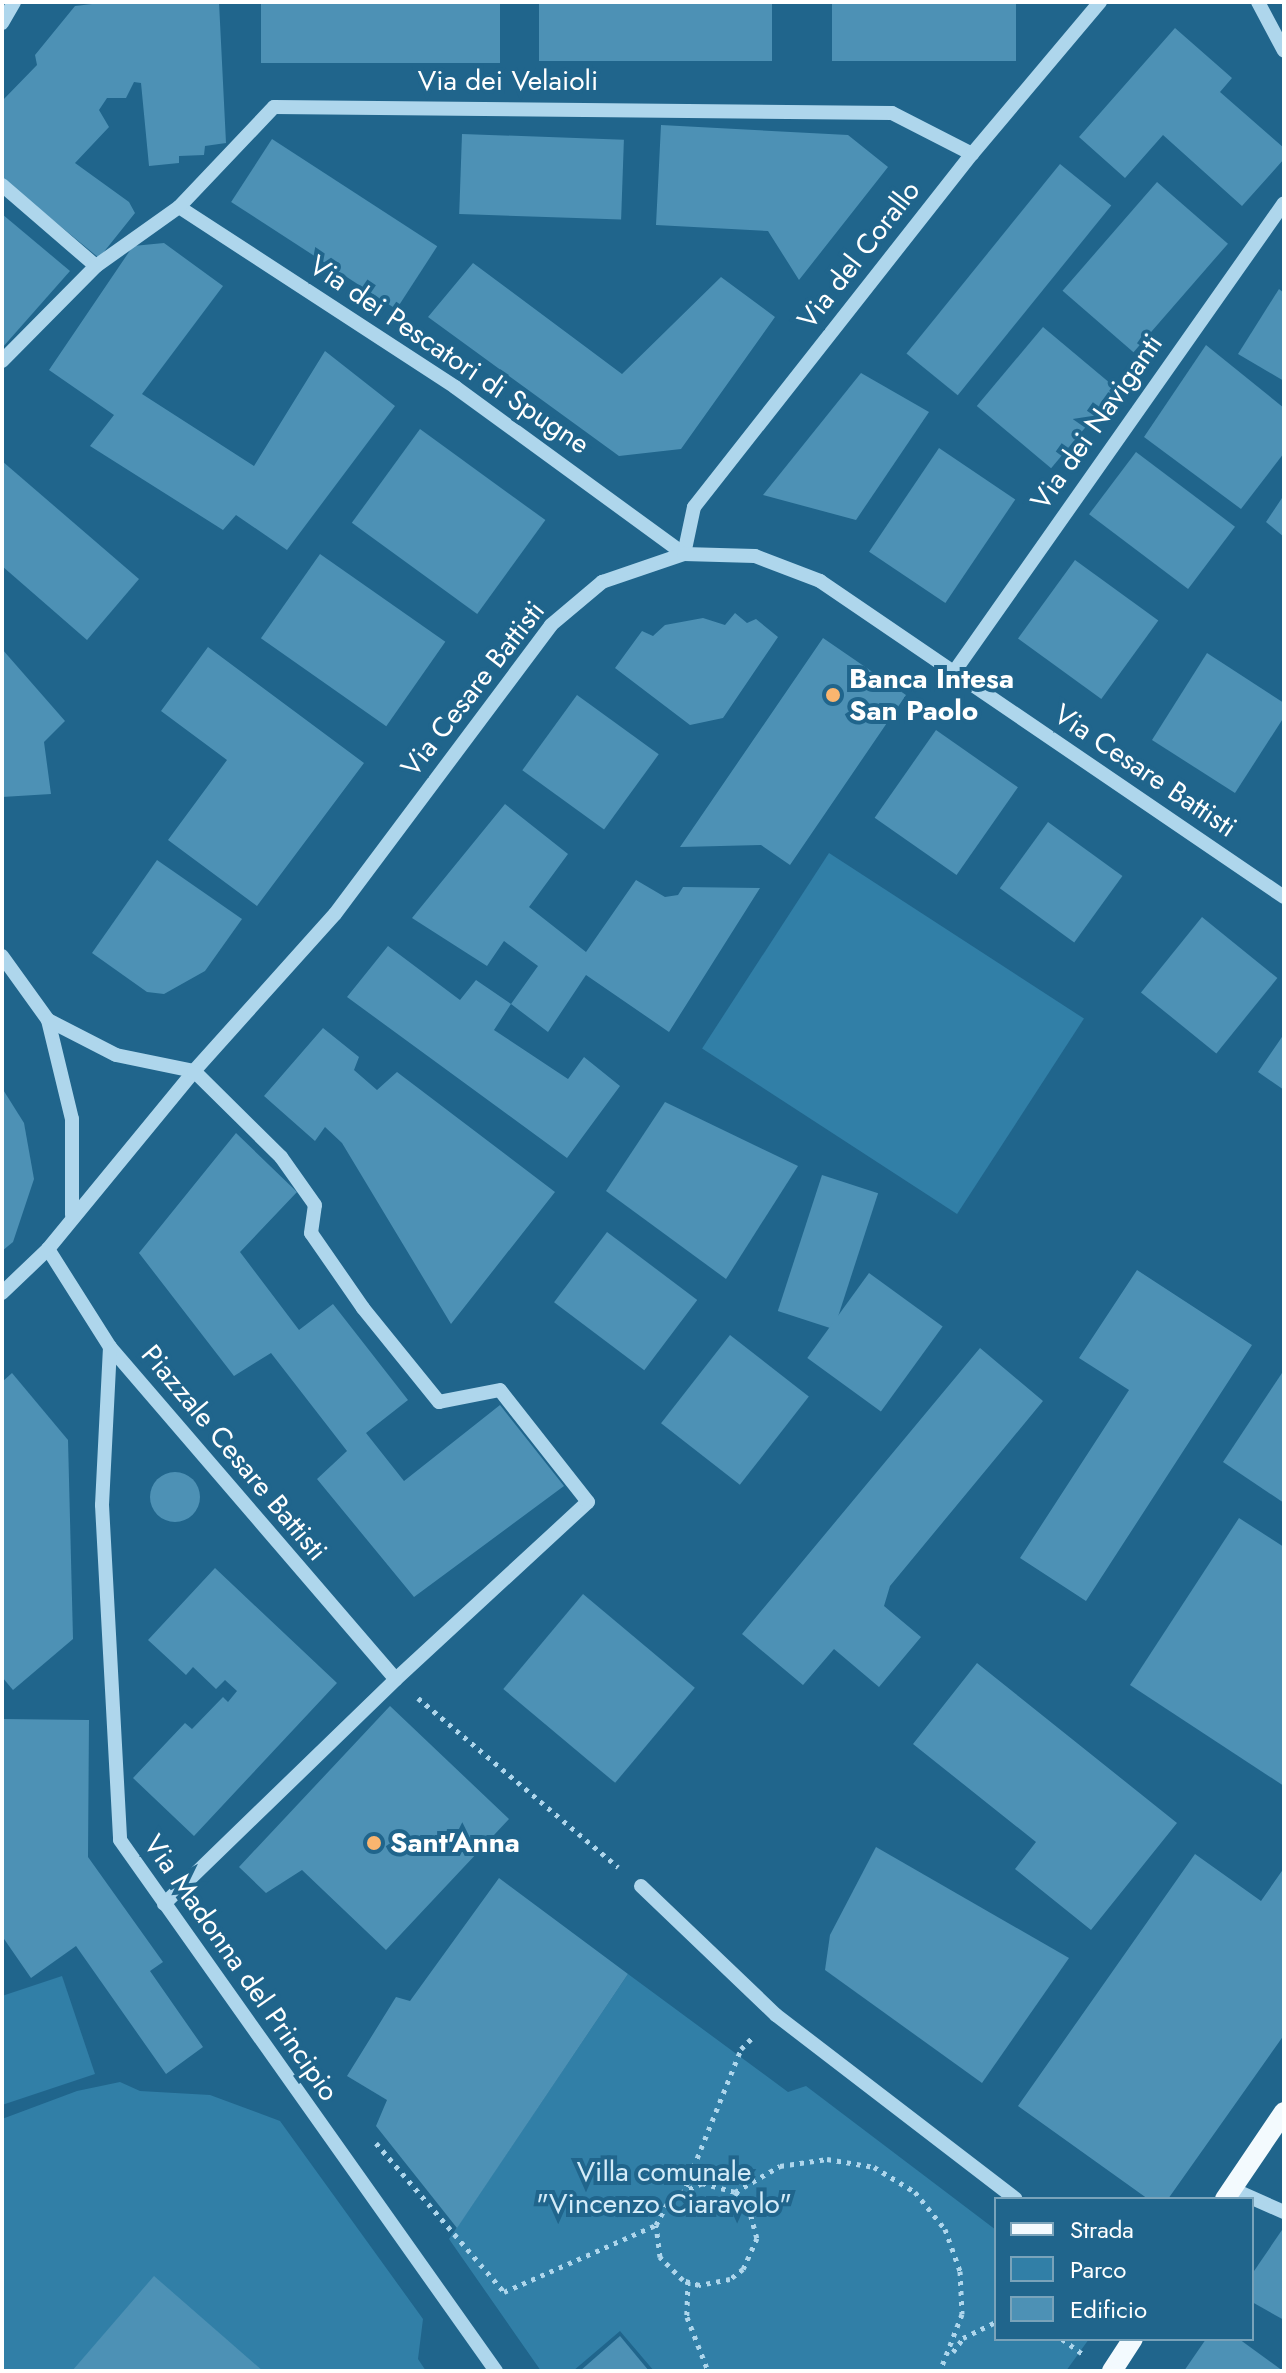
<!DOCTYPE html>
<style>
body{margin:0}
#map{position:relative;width:1286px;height:2373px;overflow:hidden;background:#20658c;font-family:Jost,sans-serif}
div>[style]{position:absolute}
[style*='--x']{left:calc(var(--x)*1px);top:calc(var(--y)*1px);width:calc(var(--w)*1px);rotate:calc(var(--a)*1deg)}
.green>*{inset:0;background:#317fa7;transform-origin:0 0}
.building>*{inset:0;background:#4d91b5;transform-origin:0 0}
.round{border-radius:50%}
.path>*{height:5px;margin-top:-2.5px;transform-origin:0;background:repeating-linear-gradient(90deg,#aed6ec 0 4px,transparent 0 10px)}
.minor>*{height:14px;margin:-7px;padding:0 7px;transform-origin:7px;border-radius:7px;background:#aed6ec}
.major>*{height:20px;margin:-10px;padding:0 10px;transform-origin:10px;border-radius:10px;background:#f3fafe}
.dots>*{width:22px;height:22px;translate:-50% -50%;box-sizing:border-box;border:4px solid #20658c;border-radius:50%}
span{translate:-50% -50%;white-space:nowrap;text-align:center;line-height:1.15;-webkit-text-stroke:8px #20658c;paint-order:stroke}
.street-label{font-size:28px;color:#fff}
.poi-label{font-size:28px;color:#fff;font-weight:700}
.left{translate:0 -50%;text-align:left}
.park-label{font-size:28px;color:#d3ebf8}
.frame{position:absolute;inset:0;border:4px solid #fff;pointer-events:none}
.legend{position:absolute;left:994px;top:2197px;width:260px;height:144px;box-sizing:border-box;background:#20658c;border:2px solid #79a3ba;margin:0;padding:10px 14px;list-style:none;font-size:24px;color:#fff}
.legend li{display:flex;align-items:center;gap:16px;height:40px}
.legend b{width:40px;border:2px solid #79a3ba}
</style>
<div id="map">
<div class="green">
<i style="left:829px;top:853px;width:304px;height:233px;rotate:33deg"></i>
<i style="clip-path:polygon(628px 1974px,788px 2092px,806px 2086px,996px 2230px,996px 2339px,1089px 2339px,1066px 2371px,654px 2371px,620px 2331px,573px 2371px,541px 2371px,449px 2239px)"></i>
<i style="clip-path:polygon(62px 1976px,95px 2074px,2px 2105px,2px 1996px)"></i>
<i style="clip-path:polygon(120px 2082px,140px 2091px,210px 2095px,280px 2121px,423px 2319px,418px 2359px,426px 2371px,2px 2371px,2px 2119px,77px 2091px)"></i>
</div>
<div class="building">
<i style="clip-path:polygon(109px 2px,219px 2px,226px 143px,205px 146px,204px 155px,179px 156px,179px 163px,149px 166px,141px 83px,134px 82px,126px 98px,107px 98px,99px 110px,109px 127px,75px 163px,129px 202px,135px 213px,99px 258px,2px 178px,2px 101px,37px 65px,35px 55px,75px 6px)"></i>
<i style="left:261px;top:2px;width:239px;height:61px"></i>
<i style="left:539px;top:2px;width:233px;height:59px"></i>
<i style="left:832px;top:2px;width:184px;height:59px"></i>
<i style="clip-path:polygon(1175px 28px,1232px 78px,1220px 92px,1284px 148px,1284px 159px,1242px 206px,1163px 135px,1125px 178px,1079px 137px)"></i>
<i style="clip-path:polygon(661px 125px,848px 135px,888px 167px,799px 280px,768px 231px,656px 225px)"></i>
<i style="left:462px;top:134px;width:162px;height:80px;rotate:2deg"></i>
<i style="left:272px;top:139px;width:197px;height:75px;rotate:33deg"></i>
<i style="left:1060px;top:164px;width:66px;height:244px;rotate:39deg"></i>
<i style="left:1157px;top:182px;width:94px;height:144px;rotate:41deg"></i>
<i style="clip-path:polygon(2px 214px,70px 271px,2px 348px)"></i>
<i style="clip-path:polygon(164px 243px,223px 286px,142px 394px,254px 466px,325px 351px,395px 406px,287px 550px,236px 515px,223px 530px,90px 446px,114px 415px,49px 370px,133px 246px)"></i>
<i style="clip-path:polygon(473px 263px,622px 374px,721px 277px,775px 317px,681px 449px,619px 456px,428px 317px)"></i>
<i style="clip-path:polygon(1279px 289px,1284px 293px,1284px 381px,1238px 354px)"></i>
<i style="left:1043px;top:327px;width:97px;height:103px;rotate:40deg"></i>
<i style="clip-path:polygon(1206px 345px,1284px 408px,1284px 453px,1241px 509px,1144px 437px)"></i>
<i style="clip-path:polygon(861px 373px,929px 412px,856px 520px,763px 495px)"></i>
<i style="left:420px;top:429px;width:155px;height:116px;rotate:36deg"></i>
<i style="left:939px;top:448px;width:92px;height:125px;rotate:34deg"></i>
<i style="left:1136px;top:452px;width:124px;height:78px;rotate:37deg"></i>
<i style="clip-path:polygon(2px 461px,139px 579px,87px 640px,2px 566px)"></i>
<i style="clip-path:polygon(1284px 495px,1284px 537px,1266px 522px)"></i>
<i style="left:320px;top:554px;width:153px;height:103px;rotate:35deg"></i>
<i style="left:1075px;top:560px;width:103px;height:97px;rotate:36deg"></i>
<i style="clip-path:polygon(735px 613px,747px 623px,756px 619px,778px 637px,723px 718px,690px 725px,615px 668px,642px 631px,653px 636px,665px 625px,703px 618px,725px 625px)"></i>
<i style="clip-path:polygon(823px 638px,906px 695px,790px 865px,761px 845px,680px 847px)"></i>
<i style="clip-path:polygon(208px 647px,364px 763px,257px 906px,168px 840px,227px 760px,161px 711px)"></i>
<i style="clip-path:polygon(2px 649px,65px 721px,44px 742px,51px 794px,2px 797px)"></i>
<i style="clip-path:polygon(1207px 653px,1284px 703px,1284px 717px,1235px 793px,1152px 740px)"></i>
<i style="left:577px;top:695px;width:101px;height:93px;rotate:36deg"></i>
<i style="left:936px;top:730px;width:100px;height:107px;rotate:35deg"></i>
<i style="clip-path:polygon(505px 804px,568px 854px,529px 907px,586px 952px,636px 880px,665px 897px,678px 895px,683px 887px,760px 888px,669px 1032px,586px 975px,548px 1032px,511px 1004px,538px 966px,504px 941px,487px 966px,412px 918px)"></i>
<i style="left:1048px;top:822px;width:92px;height:82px;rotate:36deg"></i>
<i style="clip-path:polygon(157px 860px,242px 919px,205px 971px,164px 994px,147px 992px,92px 953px)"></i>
<i style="left:1202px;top:917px;width:97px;height:97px;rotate:39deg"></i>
<i style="clip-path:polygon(388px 946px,460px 1000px,476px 980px,511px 1004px,494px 1030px,568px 1079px,584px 1057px,620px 1086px,567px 1158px,347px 997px)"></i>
<i style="clip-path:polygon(323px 1028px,359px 1057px,354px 1070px,377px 1090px,397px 1072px,555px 1192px,451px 1324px,342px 1143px,325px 1127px,315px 1141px,264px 1096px)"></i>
<i style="clip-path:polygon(1284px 1034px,1284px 1090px,1258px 1072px)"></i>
<i style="clip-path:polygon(2px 1088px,24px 1123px,34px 1179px,13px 1242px,2px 1251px)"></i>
<i style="clip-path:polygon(665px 1102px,798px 1166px,726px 1279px,606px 1191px)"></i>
<i style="clip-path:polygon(236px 1133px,297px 1192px,240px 1252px,299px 1330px,333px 1304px,408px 1400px,366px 1433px,404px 1481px,500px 1405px,564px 1486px,414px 1597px,317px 1479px,347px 1451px,271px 1353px,234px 1376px,139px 1253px)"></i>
<i style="left:822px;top:1175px;width:59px;height:143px;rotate:18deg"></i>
<i style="left:607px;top:1232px;width:113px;height:88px;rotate:37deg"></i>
<i style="clip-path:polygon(1137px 1270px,1252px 1345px,1086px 1601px,1020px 1558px,1129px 1390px,1079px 1358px)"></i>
<i style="left:869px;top:1273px;width:91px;height:105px;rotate:36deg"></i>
<i style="left:730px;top:1335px;width:100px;height:112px;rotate:38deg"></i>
<i style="clip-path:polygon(980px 1348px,1043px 1401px,890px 1586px,884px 1606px,921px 1637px,879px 1687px,834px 1649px,803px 1685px,742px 1634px)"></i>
<i style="clip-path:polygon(1284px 1370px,1284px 1503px,1223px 1462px)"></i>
<i style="clip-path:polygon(12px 1373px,68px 1440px,73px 1639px,13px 1690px,2px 1677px,2px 1382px)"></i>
<i class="round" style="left:150px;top:1472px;width:50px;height:50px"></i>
<i style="clip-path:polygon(1239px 1518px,1284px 1547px,1284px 1786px,1130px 1685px)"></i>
<i style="clip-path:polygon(215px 1568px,337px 1683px,194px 1836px,133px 1778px,185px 1723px,192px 1729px,223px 1697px,228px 1702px,237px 1691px,225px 1680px,216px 1689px,193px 1667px,186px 1675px,148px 1640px)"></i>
<i style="left:583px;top:1594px;width:146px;height:124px;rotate:40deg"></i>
<i style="clip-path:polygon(977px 1663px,1177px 1823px,1091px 1930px,1015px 1869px,1036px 1842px,913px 1744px)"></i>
<i style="clip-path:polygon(390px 1706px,509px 1819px,386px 1950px,302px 1870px,266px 1893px,239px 1867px)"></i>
<i style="clip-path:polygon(2px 1719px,89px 1720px,88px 1857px,163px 1962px,150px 1971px,203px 2047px,166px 2074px,76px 1946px,31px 1978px,2px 1936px)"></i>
<i style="clip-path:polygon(876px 1847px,1069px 1958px,982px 2083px,825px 1970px,830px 1935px)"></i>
<i style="clip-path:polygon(1195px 1854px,1261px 1901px,1284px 1868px,1284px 2035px,1168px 2199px,1148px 2199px,1018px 2106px)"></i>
<i style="clip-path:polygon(499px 1878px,628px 1974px,457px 2228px,376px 2126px,387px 2100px,347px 2076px,396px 1997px,410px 2001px)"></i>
<i style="clip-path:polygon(1282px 2230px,1284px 2231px,1284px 2320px,1252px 2302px,1252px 2274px)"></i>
<i style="clip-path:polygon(154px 2276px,263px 2371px,72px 2371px)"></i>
<i style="clip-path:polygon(620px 2336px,649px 2371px,580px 2371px)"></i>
<i style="clip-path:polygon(1206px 2339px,1239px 2339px,1283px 2371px,1184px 2371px)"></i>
</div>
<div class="path">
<i style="--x:418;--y:1698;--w:262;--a:40.2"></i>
<i style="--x:376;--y:2143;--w:196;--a:49.3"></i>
<i style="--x:504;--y:2292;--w:166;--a:-23.8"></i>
<i style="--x:656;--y:2225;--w:32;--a:-62"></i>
<i style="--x:671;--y:2197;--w:34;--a:-24"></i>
<i style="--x:702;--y:2183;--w:34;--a:15"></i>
<i style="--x:735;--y:2192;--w:18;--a:45"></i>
<i style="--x:748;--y:2205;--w:34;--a:75"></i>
<i style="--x:757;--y:2238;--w:34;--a:114"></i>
<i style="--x:743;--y:2269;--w:16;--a:142"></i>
<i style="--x:730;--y:2279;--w:32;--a:169"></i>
<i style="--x:699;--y:2285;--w:17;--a:-163"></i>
<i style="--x:683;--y:2280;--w:33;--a:-135"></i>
<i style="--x:660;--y:2257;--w:32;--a:-97"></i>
<i style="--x:686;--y:2186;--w:148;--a:-68.1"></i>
<i style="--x:741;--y:2049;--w:18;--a:-45"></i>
<i style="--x:735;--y:2192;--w:52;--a:-30"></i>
<i style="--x:780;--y:2166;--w:48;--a:-8.5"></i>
<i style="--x:827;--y:2159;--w:48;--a:9.7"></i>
<i style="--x:874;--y:2167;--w:48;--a:31.4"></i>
<i style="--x:915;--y:2192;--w:48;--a:51"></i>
<i style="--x:945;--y:2229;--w:45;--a:70.3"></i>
<i style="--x:960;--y:2271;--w:43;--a:87.3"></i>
<i style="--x:962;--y:2314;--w:61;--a:111.1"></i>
<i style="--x:688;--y:2281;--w:36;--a:92"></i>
<i style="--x:687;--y:2317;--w:58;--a:68.7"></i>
<i style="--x:1062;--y:2339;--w:29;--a:36"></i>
<i style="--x:953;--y:2352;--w:17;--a:-54"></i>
<i style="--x:963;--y:2338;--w:37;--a:-26"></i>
</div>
<div class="minor">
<i style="--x:1258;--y:2;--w:55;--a:62"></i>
<i style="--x:2;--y:23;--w:24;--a:-60"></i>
<i style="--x:2;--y:185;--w:124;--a:40.8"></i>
<i style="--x:179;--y:207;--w:330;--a:33.1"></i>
<i style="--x:455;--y:387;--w:283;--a:36.1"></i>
<i style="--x:2;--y:361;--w:134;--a:-45.3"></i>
<i style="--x:96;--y:266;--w:102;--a:-35.4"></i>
<i style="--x:179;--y:207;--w:138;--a:-46.5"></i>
<i style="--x:274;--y:107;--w:618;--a:0.56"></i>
<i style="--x:892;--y:113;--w:90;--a:27.1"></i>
<i style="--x:684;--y:554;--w:48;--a:-78"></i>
<i style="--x:694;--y:507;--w:449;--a:-51.8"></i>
<i style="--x:972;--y:154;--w:199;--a:-49.9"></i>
<i style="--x:954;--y:672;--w:573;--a:-54.87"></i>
<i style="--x:2;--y:956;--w:79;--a:54.3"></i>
<i style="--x:48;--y:1020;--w:102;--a:76.4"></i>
<i style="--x:72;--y:1119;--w:96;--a:90"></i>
<i style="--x:48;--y:1020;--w:76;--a:27.2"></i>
<i style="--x:116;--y:1055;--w:80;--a:11.6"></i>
<i style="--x:48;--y:1249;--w:116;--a:57.7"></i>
<i style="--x:110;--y:1347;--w:438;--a:49.3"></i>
<i style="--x:2;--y:1293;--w:64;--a:-43.7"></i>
<i style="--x:48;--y:1249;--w:230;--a:-50.6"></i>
<i style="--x:194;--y:1071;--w:211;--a:-48.1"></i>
<i style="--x:335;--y:914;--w:361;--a:-53.2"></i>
<i style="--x:551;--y:625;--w:67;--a:-40.1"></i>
<i style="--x:602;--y:582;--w:87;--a:-18.9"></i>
<i style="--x:684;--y:554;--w:71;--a:1.6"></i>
<i style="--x:755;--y:556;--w:70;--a:21"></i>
<i style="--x:820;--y:581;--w:561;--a:34.26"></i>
<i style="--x:110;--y:1347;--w:158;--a:92.9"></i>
<i style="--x:102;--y:1505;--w:335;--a:86.9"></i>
<i style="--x:120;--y:1840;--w:651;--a:54.7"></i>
<i style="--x:641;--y:1886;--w:187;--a:43.7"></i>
<i style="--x:776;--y:2015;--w:302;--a:37.5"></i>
<i style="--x:164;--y:1904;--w:323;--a:-44.1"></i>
<i style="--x:396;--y:1679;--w:261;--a:-42.7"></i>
<i style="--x:588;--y:1502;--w:142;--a:-128.2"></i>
<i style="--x:500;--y:1390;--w:62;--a:168.9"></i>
<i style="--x:439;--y:1402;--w:121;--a:-129"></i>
<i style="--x:363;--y:1308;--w:91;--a:-124.7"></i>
<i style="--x:311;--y:1233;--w:28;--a:-82"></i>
<i style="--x:315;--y:1205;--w:59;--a:-125.3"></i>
<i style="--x:281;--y:1157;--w:122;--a:-135.3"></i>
<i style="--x:1232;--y:2189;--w:57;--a:23.9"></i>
</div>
<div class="major">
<i style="--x:1225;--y:2199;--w:105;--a:-55.9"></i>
<i style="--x:1112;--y:2371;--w:38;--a:-57"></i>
</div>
<div class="dots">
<i style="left:833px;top:695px;background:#f9b56f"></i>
<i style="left:374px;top:1843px;background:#f9b56f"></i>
</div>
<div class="street-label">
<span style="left:508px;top:81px">Via dei Velaioli</span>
<span style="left:859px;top:255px;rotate:-52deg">Via del Corallo</span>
<span style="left:449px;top:355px;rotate:34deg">Via dei Pescatori di Spugne</span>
<span style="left:1097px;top:422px;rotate:-55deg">Via dei Naviganti</span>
<span style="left:473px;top:689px;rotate:-52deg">Via Cesare Battisti</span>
<span style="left:1145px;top:771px;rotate:34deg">Via Cesare Battisti</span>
<span style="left:234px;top:1453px;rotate:50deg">Piazzale Cesare Battisti</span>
<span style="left:241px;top:1968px;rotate:55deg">Via Madonna del Principio</span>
</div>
<div class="poi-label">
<span class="left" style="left:849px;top:695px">Banca Intesa<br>San Paolo</span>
<span class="left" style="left:390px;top:1843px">Sant'Anna</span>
</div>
<div class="park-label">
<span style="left:664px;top:2188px">Villa comunale<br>"Vincenzo Ciaravolo"</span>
</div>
<div class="frame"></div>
<ul class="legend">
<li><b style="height:10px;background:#f3fafe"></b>Strada</li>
<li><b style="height:22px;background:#317fa7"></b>Parco</li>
<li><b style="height:22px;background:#4d91b5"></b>Edificio</li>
</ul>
</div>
